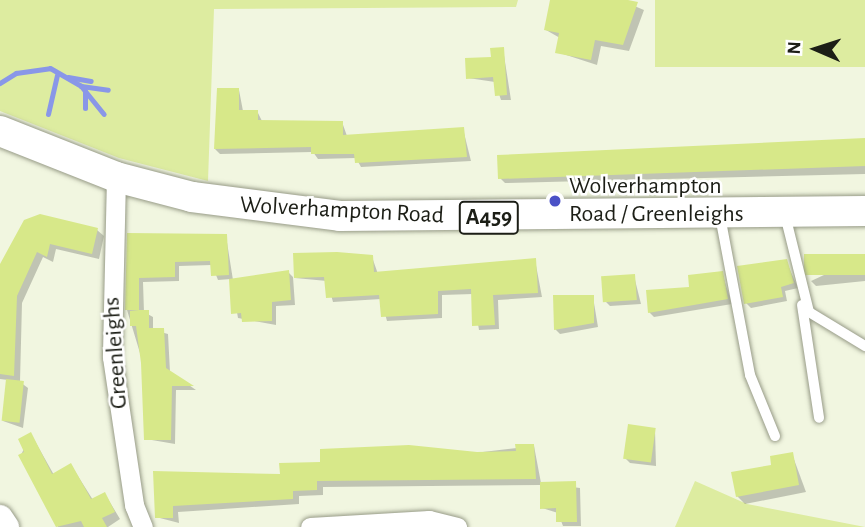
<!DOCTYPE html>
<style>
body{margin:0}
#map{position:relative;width:865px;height:527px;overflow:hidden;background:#f1f6e0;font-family:"Alegreya Sans",sans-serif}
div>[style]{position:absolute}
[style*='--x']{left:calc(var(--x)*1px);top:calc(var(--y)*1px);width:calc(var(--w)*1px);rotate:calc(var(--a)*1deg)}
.green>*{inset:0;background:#ddeca0;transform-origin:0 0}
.shadow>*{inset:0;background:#0003}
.stream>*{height:5px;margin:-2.5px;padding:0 2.5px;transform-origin:2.5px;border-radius:2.5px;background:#8997e8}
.building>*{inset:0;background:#d7e889;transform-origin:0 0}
.roads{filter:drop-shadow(0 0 2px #979b87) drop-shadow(0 0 2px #979b87)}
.lane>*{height:10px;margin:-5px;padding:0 5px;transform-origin:5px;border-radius:5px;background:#fff}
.street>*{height:19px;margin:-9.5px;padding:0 9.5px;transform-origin:9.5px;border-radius:9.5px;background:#fff}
.secondary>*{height:26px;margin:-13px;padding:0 13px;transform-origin:13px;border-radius:13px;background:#fff}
.primary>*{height:30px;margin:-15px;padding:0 15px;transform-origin:15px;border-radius:15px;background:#fff}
.dots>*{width:19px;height:19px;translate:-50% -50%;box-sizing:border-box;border:4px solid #fff;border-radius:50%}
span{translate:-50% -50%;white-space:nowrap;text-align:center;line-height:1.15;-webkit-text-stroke:5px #fff;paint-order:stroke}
.shield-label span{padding:2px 5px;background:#fff;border:2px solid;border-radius:5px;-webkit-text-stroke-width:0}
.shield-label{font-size:23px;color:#1c1e16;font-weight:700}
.poi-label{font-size:24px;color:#1c1e16}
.left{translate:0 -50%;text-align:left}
.street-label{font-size:24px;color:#1c1e16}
.north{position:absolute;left:781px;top:14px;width:70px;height:70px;-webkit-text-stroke:5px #fff;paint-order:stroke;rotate:273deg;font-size:19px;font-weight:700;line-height:28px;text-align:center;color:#1c1e16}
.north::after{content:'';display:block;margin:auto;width:24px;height:32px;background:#1c1e16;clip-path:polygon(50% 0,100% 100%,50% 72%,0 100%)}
</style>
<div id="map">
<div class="green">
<i style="clip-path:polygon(0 0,518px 0,516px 7px,214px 9px,208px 181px,119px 158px,0 111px)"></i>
<i style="left:655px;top:0;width:210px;height:67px"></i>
<i style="clip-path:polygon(695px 481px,747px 504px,865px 527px,675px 527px)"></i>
</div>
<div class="shadow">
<i style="clip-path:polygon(552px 0,620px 0,644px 10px,629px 51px,601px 46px,597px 65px,557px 52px,560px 38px,546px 30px)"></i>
<i style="clip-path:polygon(503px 49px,511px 100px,501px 100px,495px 82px,468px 78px)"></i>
<i style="clip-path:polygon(239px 90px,243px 111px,257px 111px,262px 121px,342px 122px,347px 136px,463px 129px,471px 161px,361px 167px,356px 158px,318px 159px,313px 152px,220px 154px,215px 149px)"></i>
<i style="clip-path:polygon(865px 141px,865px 174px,505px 183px,500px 178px,499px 156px)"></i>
<i style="clip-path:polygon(25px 222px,97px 230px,104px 236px,99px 259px,56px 249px,53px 262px,43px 257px,22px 303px,20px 382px,28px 388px,23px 428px,3px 421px,8px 380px,0 379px,0 268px)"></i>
<i style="clip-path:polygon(129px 235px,226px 236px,233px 280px,288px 272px,293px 277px,295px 305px,276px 306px,276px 325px,238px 318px,231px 279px,218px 280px,212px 265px,179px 266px,179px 281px,143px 282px,144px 312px,153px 317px,153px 330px,168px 334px,170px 372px,196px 390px,176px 390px,175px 444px,146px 439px,143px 363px,127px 310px)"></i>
<i style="clip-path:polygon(865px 256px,865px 281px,816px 286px,811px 281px)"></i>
<i style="clip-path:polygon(372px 257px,378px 274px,535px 260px,542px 297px,498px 300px,499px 329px,479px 330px,473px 294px,442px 295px,442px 318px,387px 321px,381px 299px,333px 302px,327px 281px,295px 278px)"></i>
<i style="clip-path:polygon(786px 261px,798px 288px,785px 291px,787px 301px,751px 308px,746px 303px)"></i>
<i style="clip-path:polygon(722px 273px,732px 304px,654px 317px,649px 312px)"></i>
<i style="clip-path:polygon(634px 276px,641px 304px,610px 306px,605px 301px)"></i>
<i style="clip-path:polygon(593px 297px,598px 327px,560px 334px,555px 329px)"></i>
<i style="clip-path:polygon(655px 430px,656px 466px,630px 463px,625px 458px)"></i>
<i style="clip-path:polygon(31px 434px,54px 475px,71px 465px,93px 500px,105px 494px,120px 519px,108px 527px,58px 527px,21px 455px)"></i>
<i style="clip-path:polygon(534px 446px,541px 483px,580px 488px,581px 526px,563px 526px,558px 513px,542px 508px,541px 485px,323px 487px,323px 495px,299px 496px,299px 504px,178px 512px,179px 523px,156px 517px,155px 473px,281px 476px)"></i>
<i style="clip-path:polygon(792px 454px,806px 492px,745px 504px,737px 496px)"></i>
</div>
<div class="stream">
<i style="--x:68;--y:77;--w:23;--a:10"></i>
<i style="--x:0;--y:83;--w:19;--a:-32"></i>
<i style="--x:16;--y:73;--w:34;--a:-8"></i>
<i style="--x:50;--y:68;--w:36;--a:30"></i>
<i style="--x:81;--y:86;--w:36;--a:51"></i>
<i style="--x:81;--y:86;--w:27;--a:8"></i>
<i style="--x:85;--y:91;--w:17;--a:90"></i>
<i style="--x:48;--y:114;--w:40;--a:-77"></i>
</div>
<div class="building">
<i style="clip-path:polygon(550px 0,628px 0,638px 2px,623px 45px,595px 40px,591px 60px,555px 53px,559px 33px,544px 30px)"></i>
<i style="clip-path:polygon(504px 47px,507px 95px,495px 96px,493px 77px,466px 79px,465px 58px,491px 57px,490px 48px)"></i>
<i style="clip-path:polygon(217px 88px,239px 88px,239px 110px,258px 110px,258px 120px,343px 121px,343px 135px,464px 127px,467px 157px,355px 163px,354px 154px,311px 154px,311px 147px,214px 149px)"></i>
<i style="clip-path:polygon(865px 138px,865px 166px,498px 179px,497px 155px)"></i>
<i style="clip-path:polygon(40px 214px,98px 228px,92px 254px,50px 244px,47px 257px,37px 252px,17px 296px,14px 376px,0 374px,0 264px,24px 220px)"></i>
<i style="clip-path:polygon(127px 233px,227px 234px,229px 275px,211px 276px,210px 261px,175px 262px,175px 277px,139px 278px,139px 310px,149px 310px,149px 328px,164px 328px,166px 368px,194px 386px,172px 386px,171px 440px,144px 440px,141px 363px,136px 326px,130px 326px,130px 311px,139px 310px,125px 310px)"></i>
<i style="clip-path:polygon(337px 252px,373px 255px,374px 272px,536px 258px,538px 293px,493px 295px,495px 325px,472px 326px,471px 289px,438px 291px,438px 314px,381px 317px,379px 295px,326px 298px,324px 277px,294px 278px,293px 253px)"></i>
<i style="left:865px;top:254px;width:21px;height:61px;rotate:90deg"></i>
<i style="clip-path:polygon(787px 259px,794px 283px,781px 287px,783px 297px,744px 304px,737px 266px)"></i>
<i style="clip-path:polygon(289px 270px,291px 300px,272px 302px,272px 321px,242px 322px,241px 313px,231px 314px,229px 279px)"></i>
<i style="clip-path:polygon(723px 271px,728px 299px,648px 313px,646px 290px,689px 287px,688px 275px)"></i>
<i style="left:635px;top:274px;width:26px;height:34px;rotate:86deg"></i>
<i style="clip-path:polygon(553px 295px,594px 295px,594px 323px,554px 330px)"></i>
<i style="left:6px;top:379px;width:18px;height:42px;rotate:6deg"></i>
<i style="left:628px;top:424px;width:28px;height:35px;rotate:8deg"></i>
<i style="clip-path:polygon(31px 432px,52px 474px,71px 463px,91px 499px,105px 492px,115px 512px,102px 518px,107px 527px,84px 527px,81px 521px,56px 527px,18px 455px,24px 452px,18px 439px)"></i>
<i style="clip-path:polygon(515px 444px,534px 444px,536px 479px,317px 481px,317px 490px,293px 491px,293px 499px,173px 506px,173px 518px,155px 518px,153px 471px,280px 474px,279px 463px,320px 462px,320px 449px,409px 445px,477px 452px,516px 451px)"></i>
<i style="clip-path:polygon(793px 452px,799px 485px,736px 497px,731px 472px,771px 465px,770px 456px)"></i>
<i style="clip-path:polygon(576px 481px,577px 522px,556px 522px,556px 508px,540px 509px,540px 482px)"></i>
</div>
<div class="roads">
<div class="lane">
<i style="--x:785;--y:215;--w:100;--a:76.1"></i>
<i style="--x:809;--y:312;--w:66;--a:31.3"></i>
<i style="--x:720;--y:216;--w:162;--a:79.3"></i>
<i style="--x:750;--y:375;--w:66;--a:67.7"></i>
<i style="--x:802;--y:305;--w:114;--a:81.4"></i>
</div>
<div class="street">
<i style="--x:116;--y:177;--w:180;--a:91.3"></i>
<i style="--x:112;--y:357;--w:150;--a:81.5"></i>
<i style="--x:134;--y:505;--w:24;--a:68"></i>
<i style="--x:310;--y:527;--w:119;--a:-3.4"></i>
<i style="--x:429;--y:520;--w:29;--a:14"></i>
</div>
<div class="secondary">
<i style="--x:0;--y:518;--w:11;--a:56"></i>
</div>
<div class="primary">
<i style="--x:0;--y:131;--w:125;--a:21.6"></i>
<i style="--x:116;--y:177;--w:79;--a:14.7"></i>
<i style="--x:192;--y:197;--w:149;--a:7.3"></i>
<i style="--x:340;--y:216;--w:525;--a:-0.55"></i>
</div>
</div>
<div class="dots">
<i style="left:555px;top:201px;background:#4a51c6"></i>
</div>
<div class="shield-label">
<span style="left:489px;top:218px">A459</span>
</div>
<div class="poi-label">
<span class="left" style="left:569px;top:201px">Wolverhampton<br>Road / Greenleighs</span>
</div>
<div class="street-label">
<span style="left:342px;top:211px;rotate:3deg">Wolverhampton Road</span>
<span style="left:116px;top:353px;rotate:-94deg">Greenleighs</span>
</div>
<div class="north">N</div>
</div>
